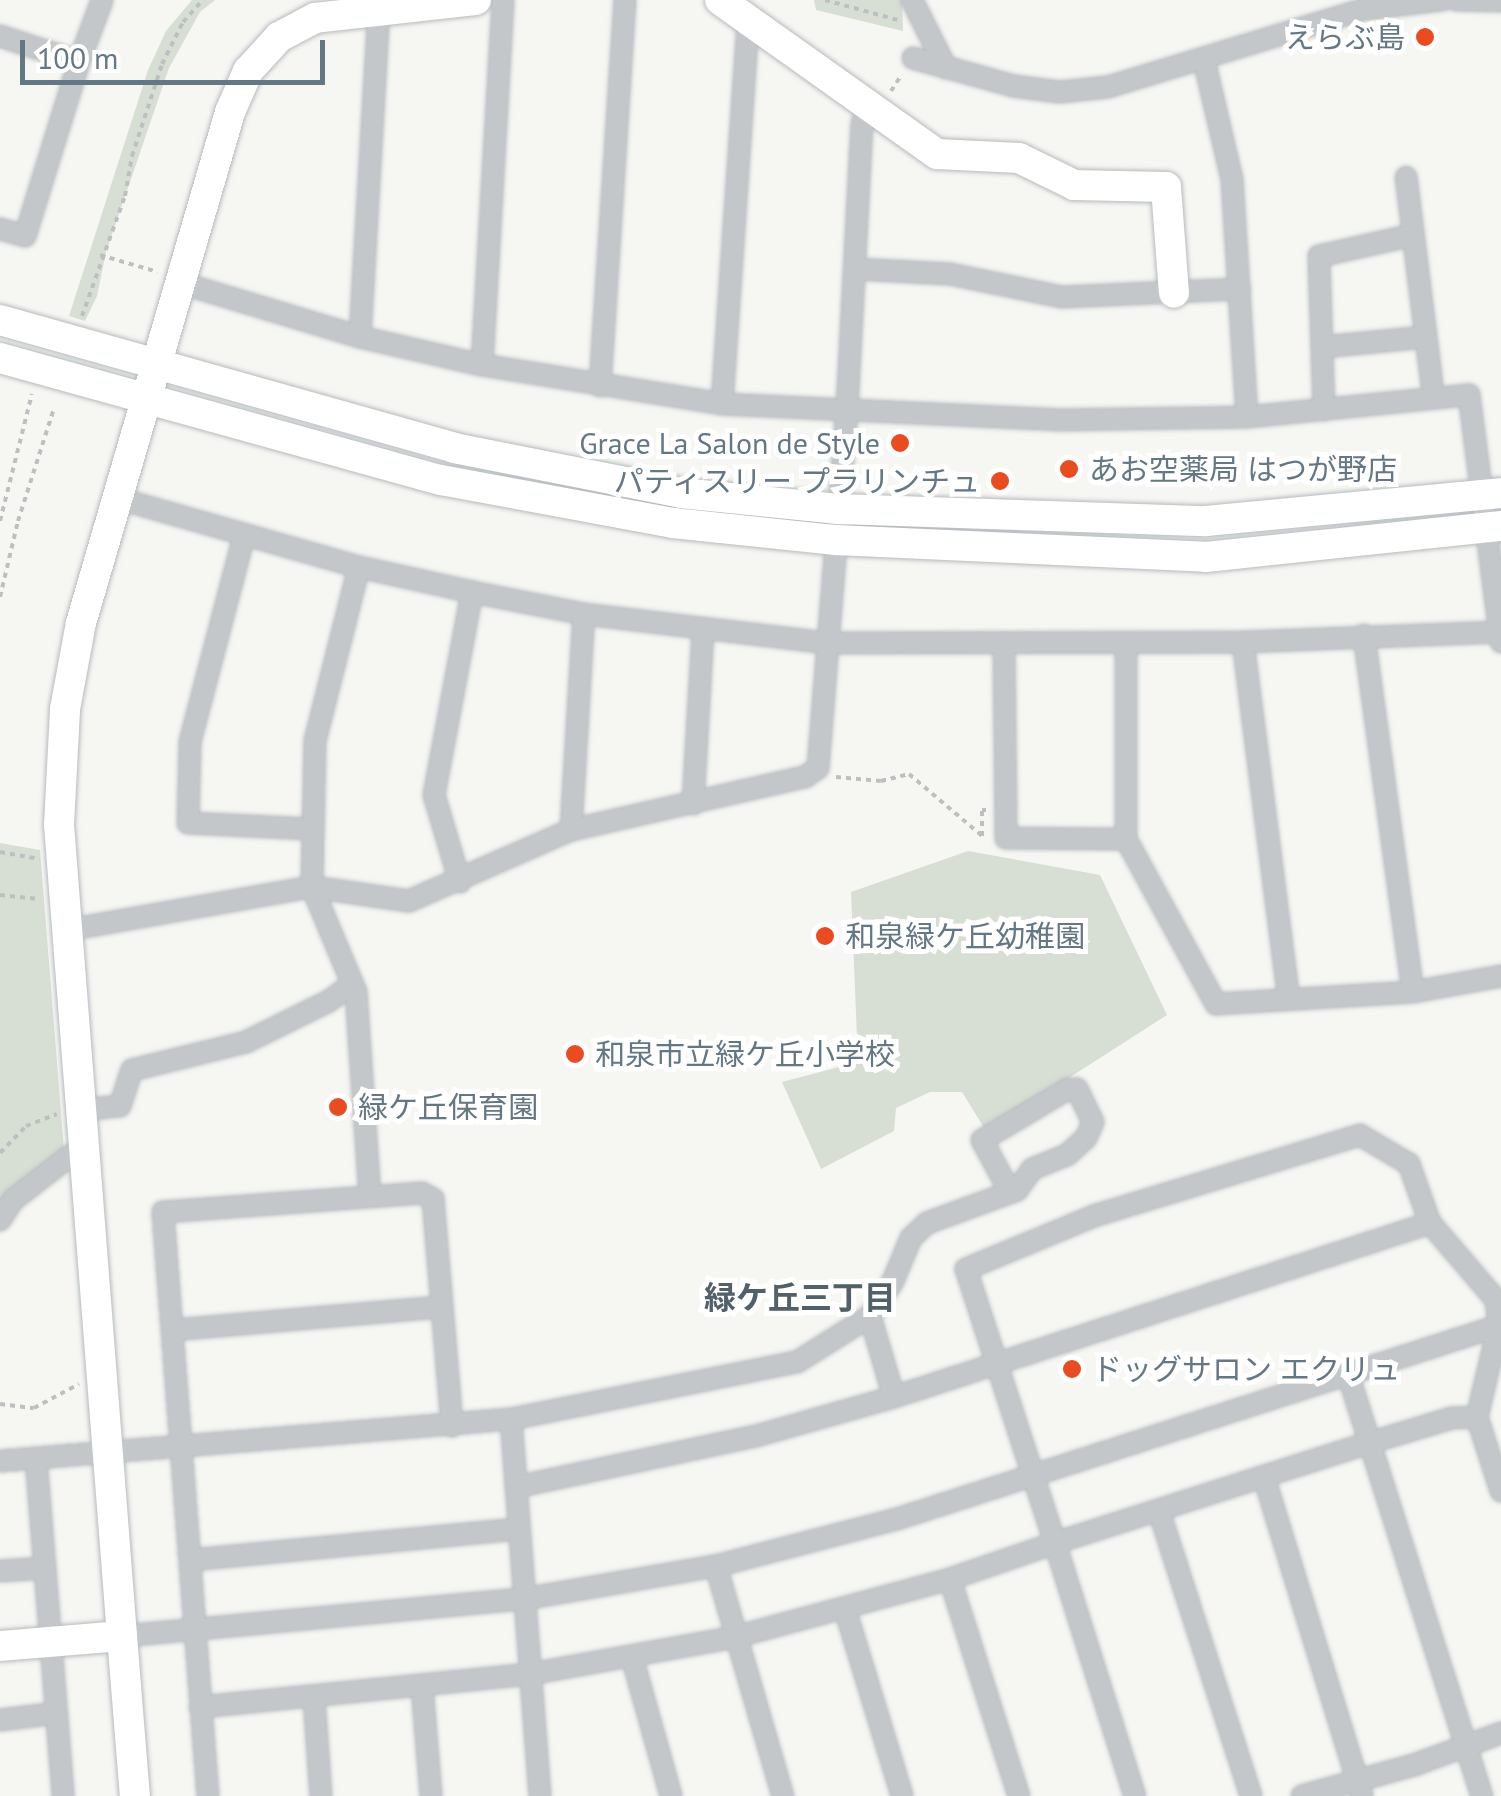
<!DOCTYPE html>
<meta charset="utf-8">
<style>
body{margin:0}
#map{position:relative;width:1501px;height:1796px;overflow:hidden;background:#f6f6f3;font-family:"PT Sans","Noto Sans JP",sans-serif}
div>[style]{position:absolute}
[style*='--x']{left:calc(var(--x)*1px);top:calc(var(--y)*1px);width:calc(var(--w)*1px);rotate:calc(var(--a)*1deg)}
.green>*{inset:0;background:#d7ded4}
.path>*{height:4px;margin-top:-2px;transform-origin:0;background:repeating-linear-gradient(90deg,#bdbfc1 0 5px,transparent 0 10px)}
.roads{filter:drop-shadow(0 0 2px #b5bbbf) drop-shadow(0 0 2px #b5bbbf)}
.street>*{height:20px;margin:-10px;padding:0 10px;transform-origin:10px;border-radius:10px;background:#c3c7ca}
.secondary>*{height:30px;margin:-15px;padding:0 15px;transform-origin:15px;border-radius:15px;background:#fff}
.dots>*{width:28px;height:28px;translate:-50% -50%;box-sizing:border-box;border:5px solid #fff;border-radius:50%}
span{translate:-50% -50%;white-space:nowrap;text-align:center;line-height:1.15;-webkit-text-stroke:10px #fff;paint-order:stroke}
.poi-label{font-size:30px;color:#647785}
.right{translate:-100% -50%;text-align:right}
.left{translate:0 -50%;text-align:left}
.neighbourhood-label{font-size:32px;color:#52606a;font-weight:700}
.scale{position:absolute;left:20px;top:40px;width:305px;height:45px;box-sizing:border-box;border:5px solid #647785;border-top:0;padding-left:12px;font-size:30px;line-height:35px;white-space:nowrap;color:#647785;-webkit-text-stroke:8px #fff;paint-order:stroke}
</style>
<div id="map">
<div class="green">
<i style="clip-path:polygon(192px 0,215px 0,200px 12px,169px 68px,106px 252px,97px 296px,85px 321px,69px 316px,148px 70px,166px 31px)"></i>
<i style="clip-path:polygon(814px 0,902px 0,903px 31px,816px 10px)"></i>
<i style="clip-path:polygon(0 843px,40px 850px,64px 1151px,0 1205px)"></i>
<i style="clip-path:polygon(968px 851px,1100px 875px,1167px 1015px,986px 1131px,962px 1092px,930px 1092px,896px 1108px,894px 1131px,821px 1169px,782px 1082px,858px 1062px,851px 892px)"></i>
</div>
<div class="path">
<i style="--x:825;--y:0;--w:76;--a:15.3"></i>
<i style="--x:891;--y:91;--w:20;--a:-57"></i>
<i style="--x:100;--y:255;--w:60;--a:16.3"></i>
<i style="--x:82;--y:316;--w:127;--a:-70.3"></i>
<i style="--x:125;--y:196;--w:41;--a:-80.1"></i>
<i style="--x:132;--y:156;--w:97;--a:-71.9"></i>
<i style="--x:162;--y:64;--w:47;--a:-63.4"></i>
<i style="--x:183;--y:22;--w:30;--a:-48"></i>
<i style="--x:0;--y:521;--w:131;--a:-75.9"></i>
<i style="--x:0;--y:597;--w:78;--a:-76.7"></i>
<i style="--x:18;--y:521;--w:119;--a:-72.3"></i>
<i style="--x:836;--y:777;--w:45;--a:5.1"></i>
<i style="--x:881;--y:781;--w:29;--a:-14"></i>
<i style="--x:909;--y:774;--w:96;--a:40.3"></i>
<i style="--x:982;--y:836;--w:26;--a:-90"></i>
<i style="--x:982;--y:810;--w:4;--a:0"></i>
<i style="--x:0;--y:852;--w:40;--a:10"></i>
<i style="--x:0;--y:895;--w:39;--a:6"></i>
<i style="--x:0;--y:1153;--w:37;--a:-46"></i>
<i style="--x:26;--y:1126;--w:33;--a:-21"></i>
<i style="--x:0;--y:1404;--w:34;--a:7"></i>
<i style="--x:34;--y:1408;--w:51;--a:-28.1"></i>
</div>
<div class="roads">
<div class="street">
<i style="--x:912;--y:0;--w:76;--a:63.4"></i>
<i style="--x:1456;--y:0;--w:45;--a:1.3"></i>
<i style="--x:0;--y:36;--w:83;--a:18.2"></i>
<i style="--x:79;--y:62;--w:182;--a:107.2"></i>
<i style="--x:25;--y:236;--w:26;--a:-164"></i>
<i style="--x:913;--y:58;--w:104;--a:15.6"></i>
<i style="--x:1013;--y:86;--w:47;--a:7.3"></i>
<i style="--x:1060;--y:92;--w:48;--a:-5.9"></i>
<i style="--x:1108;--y:87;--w:269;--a:-16.9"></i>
<i style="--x:1365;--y:9;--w:78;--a:-6.7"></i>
<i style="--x:1204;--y:60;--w:122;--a:76.8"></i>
<i style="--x:1232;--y:179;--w:238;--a:86.4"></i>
<i style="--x:79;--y:62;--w:66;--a:-69.6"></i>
<i style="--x:855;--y:269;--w:95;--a:3"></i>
<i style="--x:950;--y:274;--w:114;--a:11.6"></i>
<i style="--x:1062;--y:297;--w:178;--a:-2.6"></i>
<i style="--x:181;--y:283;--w:187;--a:16.8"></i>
<i style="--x:360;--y:337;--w:125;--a:12.9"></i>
<i style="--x:482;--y:365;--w:243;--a:9.2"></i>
<i style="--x:722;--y:404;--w:336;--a:2.7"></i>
<i style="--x:1058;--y:420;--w:189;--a:-0.9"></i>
<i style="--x:1247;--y:417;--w:223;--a:-5.7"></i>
<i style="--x:1469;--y:395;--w:249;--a:82.6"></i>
<i style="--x:360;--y:337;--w:326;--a:-86.7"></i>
<i style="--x:1426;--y:337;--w:48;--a:82.9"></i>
<i style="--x:1322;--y:347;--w:104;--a:-5.5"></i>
<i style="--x:1426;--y:337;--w:161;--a:-97.1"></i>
<i style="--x:482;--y:365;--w:366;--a:-86.7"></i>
<i style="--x:600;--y:386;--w:387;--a:-86.3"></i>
<i style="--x:722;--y:404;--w:386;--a:-86.1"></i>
<i style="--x:1324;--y:410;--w:154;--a:-91.9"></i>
<i style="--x:1319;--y:256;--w:96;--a:-12.6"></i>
<i style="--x:117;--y:498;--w:252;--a:15.9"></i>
<i style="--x:359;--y:567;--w:116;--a:12.5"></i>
<i style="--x:472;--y:592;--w:114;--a:11.1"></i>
<i style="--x:584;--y:614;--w:245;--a:6.8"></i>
<i style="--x:827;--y:643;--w:416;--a:-0.1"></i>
<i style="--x:1243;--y:642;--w:258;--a:-2.2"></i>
<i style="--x:244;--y:536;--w:213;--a:104.7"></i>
<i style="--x:190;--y:742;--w:81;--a:91.4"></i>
<i style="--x:188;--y:823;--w:124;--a:2.8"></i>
<i style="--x:359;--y:567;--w:179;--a:104.2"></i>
<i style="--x:315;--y:741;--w:146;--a:91.2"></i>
<i style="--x:312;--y:887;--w:114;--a:67.3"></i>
<i style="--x:356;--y:992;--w:203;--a:86.1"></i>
<i style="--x:1364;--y:635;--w:360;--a:82.2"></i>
<i style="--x:1243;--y:642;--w:360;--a:82.7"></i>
<i style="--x:1004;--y:644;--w:194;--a:89.4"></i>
<i style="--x:1006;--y:838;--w:120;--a:0.5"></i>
<i style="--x:1126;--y:839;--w:188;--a:61.4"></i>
<i style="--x:1216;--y:1004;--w:197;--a:-3.5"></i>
<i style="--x:1413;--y:992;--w:89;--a:-10.3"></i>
<i style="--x:693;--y:804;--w:174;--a:-86.7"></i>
<i style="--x:571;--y:830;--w:216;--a:-86.6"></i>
<i style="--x:1126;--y:839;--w:195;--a:-90"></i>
<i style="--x:460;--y:882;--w:91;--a:-106.6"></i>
<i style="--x:434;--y:795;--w:207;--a:-79.4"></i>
<i style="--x:67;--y:930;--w:249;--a:-10"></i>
<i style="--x:312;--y:887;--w:98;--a:8.2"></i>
<i style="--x:409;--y:901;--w:177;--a:-23.7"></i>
<i style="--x:571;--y:830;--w:240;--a:-12.8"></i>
<i style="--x:805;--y:777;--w:16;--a:-35"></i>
<i style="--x:818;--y:768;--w:360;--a:-85.4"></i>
<i style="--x:847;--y:409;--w:285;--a:-87"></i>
<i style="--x:862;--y:124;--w:19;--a:-72"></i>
<i style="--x:81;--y:1110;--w:39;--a:-6"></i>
<i style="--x:120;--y:1106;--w:38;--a:-72"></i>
<i style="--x:132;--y:1070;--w:117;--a:-13.8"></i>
<i style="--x:246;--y:1042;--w:93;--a:-26.3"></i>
<i style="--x:329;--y:1001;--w:29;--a:-36"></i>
<i style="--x:0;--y:1220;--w:24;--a:-57"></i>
<i style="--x:13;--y:1200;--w:90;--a:-37.8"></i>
<i style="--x:870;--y:1316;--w:42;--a:-56.7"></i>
<i style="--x:893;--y:1281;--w:47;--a:-67.3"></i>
<i style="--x:911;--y:1238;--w:22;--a:-43"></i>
<i style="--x:927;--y:1223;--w:96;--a:-20.1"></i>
<i style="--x:1017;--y:1190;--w:26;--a:-54"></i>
<i style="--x:1032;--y:1169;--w:38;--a:-22"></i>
<i style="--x:1067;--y:1155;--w:25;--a:-42"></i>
<i style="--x:1086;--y:1138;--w:17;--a:-66"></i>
<i style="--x:1093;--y:1122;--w:37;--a:-116"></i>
<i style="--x:1077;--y:1089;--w:9;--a:180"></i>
<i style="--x:1068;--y:1089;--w:100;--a:149.3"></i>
<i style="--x:982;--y:1140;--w:59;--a:61.7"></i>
<i style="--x:172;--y:1330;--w:271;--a:-4.9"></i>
<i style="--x:1348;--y:1374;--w:443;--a:72.4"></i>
<i style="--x:1477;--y:1417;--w:78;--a:72"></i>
<i style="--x:511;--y:1419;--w:378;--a:85.6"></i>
<i style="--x:36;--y:1458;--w:339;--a:85.4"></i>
<i style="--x:0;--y:1461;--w:513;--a:-4.7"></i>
<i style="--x:511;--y:1419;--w:292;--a:-11.3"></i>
<i style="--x:797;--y:1362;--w:86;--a:-32.2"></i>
<i style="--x:870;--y:1316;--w:84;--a:73.5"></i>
<i style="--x:1264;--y:1477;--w:334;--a:72.9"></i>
<i style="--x:516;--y:1487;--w:245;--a:-12"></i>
<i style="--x:756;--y:1436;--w:143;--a:-15.8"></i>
<i style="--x:894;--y:1397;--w:564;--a:-17.98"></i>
<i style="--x:1159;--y:1511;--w:299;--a:72.1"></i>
<i style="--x:190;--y:1560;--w:330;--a:-5.4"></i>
<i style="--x:716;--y:1566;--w:240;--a:73.8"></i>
<i style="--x:0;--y:1571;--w:45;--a:-3.8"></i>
<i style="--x:950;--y:1579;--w:228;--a:72.4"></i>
<i style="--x:845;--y:1609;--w:195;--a:73"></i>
<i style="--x:122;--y:1636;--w:404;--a:-5.3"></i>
<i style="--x:524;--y:1599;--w:195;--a:-9.8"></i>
<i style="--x:716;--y:1566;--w:190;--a:-14.6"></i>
<i style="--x:900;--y:1518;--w:631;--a:-17.8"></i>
<i style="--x:632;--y:1657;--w:144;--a:74.3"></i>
<i style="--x:422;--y:1686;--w:110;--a:85.3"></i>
<i style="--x:314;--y:1697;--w:99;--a:86"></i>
<i style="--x:200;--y:1707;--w:332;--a:-5.7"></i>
<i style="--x:530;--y:1674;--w:208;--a:-10.2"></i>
<i style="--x:735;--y:1637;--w:223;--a:-15.1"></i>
<i style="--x:950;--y:1579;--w:111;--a:-18.9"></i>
<i style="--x:1055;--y:1543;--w:330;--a:-17.7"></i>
<i style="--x:1369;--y:1443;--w:87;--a:-16.8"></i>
<i style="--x:1452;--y:1418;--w:25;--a:-2"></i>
<i style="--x:1477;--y:1417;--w:95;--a:-76.6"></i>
<i style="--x:1499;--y:1325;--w:25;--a:-97"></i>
<i style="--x:1496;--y:1300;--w:101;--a:-130.6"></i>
<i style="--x:1430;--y:1223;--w:63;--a:-109.6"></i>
<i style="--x:1409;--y:1164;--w:57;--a:-149.4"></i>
<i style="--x:1360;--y:1135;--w:278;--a:163.1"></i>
<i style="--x:1094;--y:1216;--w:139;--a:157.5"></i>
<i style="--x:966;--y:1269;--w:288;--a:72"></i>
<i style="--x:1055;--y:1543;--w:265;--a:72.5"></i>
<i style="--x:0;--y:1720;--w:57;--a:-7"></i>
<i style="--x:208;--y:1796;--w:586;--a:-94.41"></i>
<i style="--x:163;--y:1212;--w:260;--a:-4.2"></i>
<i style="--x:422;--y:1193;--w:13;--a:29"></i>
<i style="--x:433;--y:1199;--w:228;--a:85.2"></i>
<i style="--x:1302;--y:1796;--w:116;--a:-15.5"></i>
<i style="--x:1414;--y:1765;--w:93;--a:-20.2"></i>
</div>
<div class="secondary">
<i style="--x:720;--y:0;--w:266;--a:35.4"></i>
<i style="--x:937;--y:154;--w:82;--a:2.8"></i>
<i style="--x:1019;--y:158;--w:61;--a:26.1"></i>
<i style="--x:1074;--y:185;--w:92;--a:1.2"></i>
<i style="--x:1166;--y:187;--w:106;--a:85.7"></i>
<i style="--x:0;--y:320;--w:472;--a:15.7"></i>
<i style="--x:454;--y:448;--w:231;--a:11.2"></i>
<i style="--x:681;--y:493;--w:158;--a:5.8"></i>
<i style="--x:838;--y:509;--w:368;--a:1.9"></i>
<i style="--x:1206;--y:521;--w:296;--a:-5.4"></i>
<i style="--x:0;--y:358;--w:458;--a:15.5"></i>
<i style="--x:441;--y:480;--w:236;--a:10.5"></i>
<i style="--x:673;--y:523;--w:164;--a:6"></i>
<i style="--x:836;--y:540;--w:370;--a:2.6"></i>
<i style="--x:1206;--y:557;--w:297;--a:-6"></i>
<i style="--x:122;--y:1636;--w:813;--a:-94.44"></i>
<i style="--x:59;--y:825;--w:116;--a:-87"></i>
<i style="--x:65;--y:709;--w:87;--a:-79.5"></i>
<i style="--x:81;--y:623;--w:532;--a:-73.74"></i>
<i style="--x:230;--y:112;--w:45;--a:-66.3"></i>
<i style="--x:248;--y:71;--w:46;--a:-47.6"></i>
<i style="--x:279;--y:37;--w:41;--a:-27.8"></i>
<i style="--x:315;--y:18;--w:162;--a:-6.4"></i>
<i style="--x:0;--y:1646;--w:122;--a:-4.7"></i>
<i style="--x:122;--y:1636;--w:161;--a:85.4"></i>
</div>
</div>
<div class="dots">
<i style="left:1425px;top:37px;background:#e94c20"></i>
<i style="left:900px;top:443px;background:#e94c20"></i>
<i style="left:1069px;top:469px;background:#e94c20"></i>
<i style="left:1000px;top:481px;background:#e94c20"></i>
<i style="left:825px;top:936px;background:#e94c20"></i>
<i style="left:575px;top:1054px;background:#e94c20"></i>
<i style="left:338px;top:1107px;background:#e94c20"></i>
<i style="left:1072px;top:1369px;background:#e94c20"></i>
</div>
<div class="poi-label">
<span class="right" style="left:1405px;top:37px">えらぶ島</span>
<span class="right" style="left:880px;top:443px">Grace La Salon de Style</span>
<span class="left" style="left:1089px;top:469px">あお空薬局 はつが野店</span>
<span class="right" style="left:980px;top:481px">パティスリー プラリンチュ</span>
<span class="left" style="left:845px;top:936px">和泉緑ケ丘幼稚園</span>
<span class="left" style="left:595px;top:1054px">和泉市立緑ケ丘小学校</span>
<span class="left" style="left:358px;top:1107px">緑ケ丘保育園</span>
<span class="left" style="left:1092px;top:1369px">ドッグサロン エクリュ</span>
</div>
<div class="neighbourhood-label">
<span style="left:800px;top:1297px">緑ケ丘三丁目</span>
</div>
<div class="scale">100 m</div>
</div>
